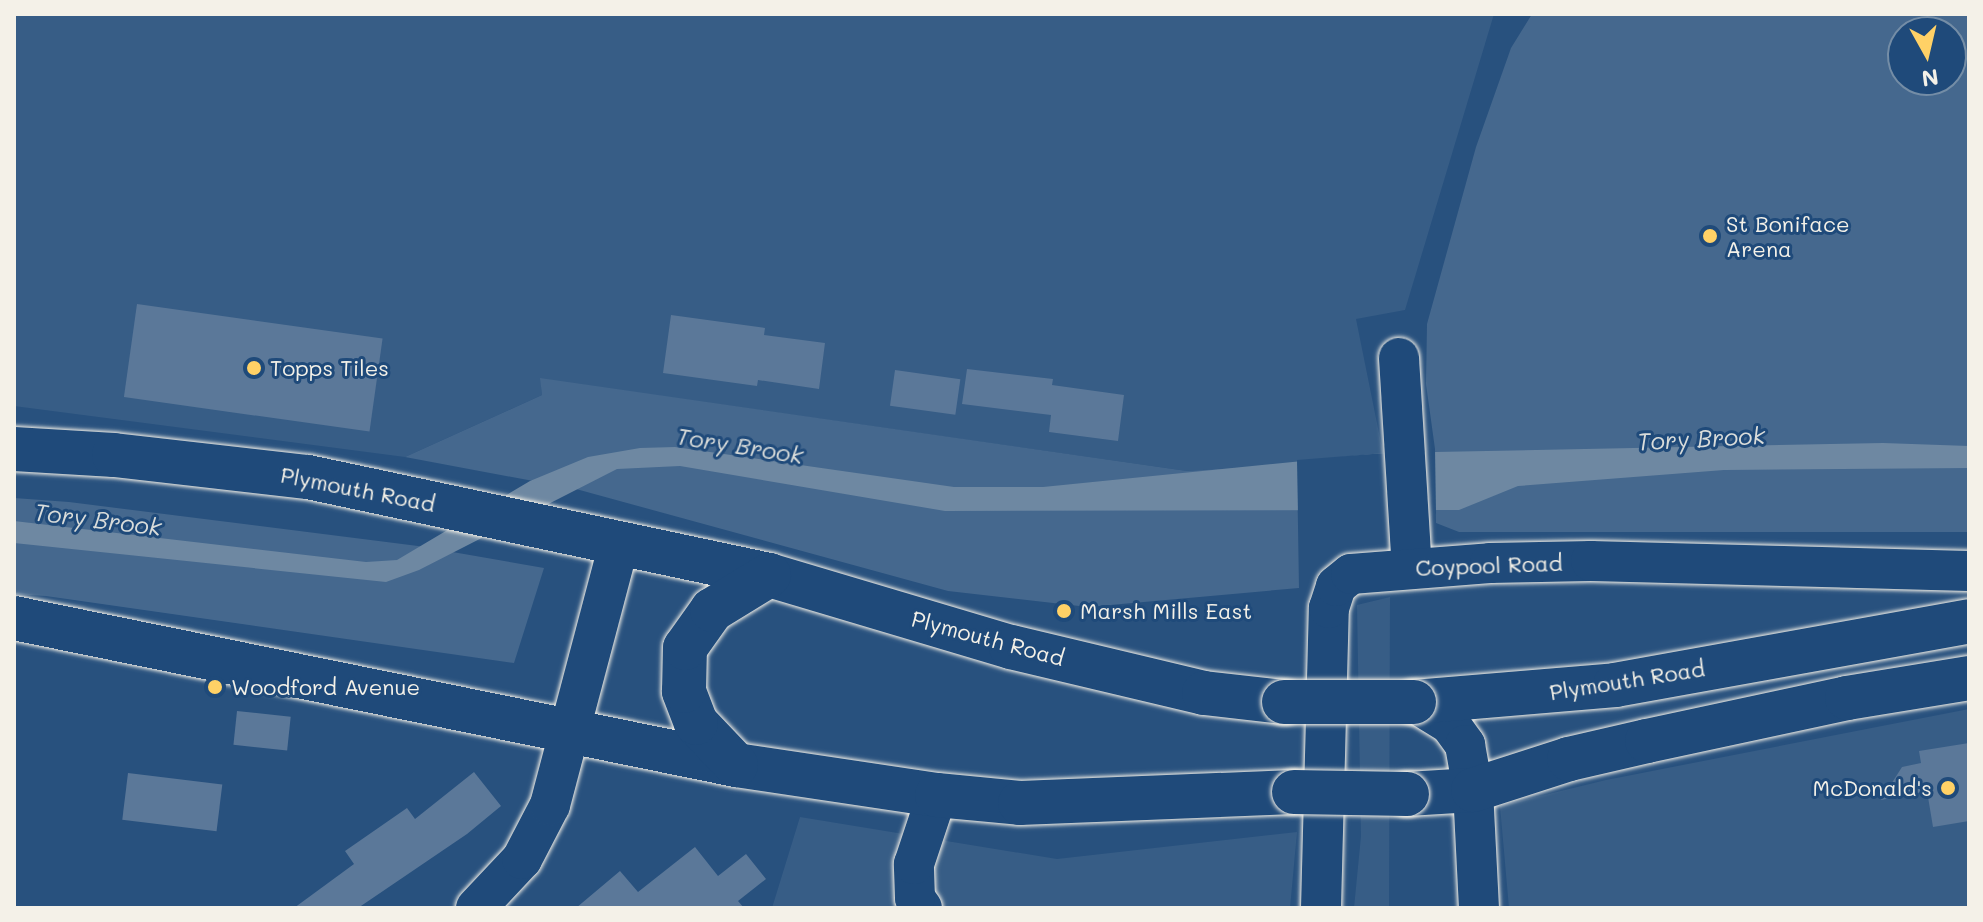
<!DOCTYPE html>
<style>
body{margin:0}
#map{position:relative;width:1983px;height:922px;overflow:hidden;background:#28517e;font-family:Mali,sans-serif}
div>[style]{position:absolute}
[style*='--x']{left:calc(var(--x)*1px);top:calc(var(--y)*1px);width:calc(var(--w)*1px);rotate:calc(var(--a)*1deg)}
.built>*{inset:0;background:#375d86}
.green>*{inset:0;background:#45688e}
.water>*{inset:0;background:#6e88a2}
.pier>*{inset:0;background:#28517e}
.building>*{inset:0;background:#5b7899;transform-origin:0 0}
.roads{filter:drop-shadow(0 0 2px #f4f1e8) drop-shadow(0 0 2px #f4f1e8)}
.street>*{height:40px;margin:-20px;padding:0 20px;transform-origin:20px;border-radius:20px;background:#1f4a7a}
.secondary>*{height:44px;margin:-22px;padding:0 22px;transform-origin:22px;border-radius:22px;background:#1f4a7a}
.bridges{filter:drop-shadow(0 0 2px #f4f1e8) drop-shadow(0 0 2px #f4f1e8)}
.secondary-bridge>*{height:44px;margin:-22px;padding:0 22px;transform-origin:22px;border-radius:22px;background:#1f4a7a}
.dots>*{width:22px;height:22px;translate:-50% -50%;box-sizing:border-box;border:4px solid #1f4a7a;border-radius:50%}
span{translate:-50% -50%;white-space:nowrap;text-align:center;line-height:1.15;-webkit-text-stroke:6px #1f4a7a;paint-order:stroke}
.poi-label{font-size:22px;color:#f4f1e8}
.left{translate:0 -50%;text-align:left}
.right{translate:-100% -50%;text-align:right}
.street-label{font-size:22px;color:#f4f1e8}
.water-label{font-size:24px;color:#d9dcda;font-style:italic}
.frame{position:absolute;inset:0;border:16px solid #f4f1e8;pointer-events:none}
.north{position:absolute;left:1887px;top:16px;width:80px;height:80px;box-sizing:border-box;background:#1f4a7a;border:2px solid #748da6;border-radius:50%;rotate:172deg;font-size:22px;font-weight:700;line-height:32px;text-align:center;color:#f4f1e8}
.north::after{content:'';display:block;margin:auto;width:28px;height:36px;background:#ffd166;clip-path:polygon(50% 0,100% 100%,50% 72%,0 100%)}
</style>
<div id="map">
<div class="built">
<i style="clip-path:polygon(14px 14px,1494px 14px,1405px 310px,1356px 319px,1383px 453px,1297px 464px,1187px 471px,541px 379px,542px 395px,405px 457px,14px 406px)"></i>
<i style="clip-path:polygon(1390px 597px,1389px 908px,1354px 908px,1361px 836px,1357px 605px)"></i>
<i style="clip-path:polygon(1969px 709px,1969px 908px,1509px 908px,1500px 806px,1606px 780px)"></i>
<i style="clip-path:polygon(800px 817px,1057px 859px,1297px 832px,1290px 908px,772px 908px)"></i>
</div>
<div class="green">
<i style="clip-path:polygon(evenodd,1532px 14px,1969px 14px,1969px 532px,1459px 532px,1436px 523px,1435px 449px,1426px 384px,1427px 324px,1476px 147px,1511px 48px,1532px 14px,1903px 32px,1951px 32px,1951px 80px,1903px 80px,1903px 32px)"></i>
<i style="clip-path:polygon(540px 378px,1187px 471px,1297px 464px,1299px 588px,1088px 607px,948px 591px,576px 489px,405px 457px,542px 395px)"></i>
<i style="clip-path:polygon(14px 498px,69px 502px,418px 546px,544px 568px,514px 663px,46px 596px,14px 594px)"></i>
</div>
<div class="water">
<i style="clip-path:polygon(1883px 443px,1969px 446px,1969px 468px,1724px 470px,1518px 486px,1459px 510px,945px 511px,680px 466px,617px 469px,419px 570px,386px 582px,14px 543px,14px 521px,366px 562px,397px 560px,530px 481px,588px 457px,640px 448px,675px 447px,954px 487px,1043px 487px,1383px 453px)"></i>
</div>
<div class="pier">
<i style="clip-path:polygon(1435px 449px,1436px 514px,1298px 514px,1297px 460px)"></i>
</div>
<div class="building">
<i style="left:137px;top:304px;width:248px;height:94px;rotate:8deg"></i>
<i style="clip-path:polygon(671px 315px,765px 328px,764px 335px,825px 343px,819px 389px,758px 380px,757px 386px,663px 373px)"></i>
<i style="clip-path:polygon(967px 369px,1053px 379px,1052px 385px,1124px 395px,1118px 441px,1049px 432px,1051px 415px,962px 404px)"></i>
<i style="left:895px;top:370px;width:66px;height:36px;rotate:8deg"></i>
<i style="left:237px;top:711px;width:54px;height:34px;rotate:6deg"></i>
<i style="clip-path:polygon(1969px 743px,1969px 821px,1933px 827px,1927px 791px,1881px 800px,1902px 767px,1921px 763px,1919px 751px)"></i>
<i style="clip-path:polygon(474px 772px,501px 806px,467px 834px,358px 908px,294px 908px,354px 864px,345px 851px,407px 808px,415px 819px)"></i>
<i style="left:128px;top:773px;width:95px;height:47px;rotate:7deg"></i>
<i style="clip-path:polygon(695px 847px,718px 876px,746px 854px,766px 879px,738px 901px,744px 908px,576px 908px,620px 871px,638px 892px)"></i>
</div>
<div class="roads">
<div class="street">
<i style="--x:1399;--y:358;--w:210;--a:86.5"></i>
<i style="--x:1414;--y:702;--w:42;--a:31.4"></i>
<i style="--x:1450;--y:724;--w:26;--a:54"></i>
<i style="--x:1465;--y:745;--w:46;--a:79.9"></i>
<i style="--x:1473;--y:790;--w:118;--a:87.1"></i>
<i style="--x:476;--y:908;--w:67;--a:-46.8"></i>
<i style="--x:522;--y:859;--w:61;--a:-62.6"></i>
<i style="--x:550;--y:805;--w:270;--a:-75.2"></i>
<i style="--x:922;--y:908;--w:12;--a:-125"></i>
<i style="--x:915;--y:898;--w:34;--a:-92"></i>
<i style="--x:914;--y:864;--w:73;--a:-71.6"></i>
<i style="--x:1321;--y:908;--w:300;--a:-88.5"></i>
<i style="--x:1329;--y:608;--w:23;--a:-72"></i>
<i style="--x:1336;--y:586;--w:19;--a:-39"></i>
<i style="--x:1351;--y:574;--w:139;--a:-4.5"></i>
<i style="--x:1490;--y:563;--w:101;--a:-1.1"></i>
<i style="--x:1591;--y:561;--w:378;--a:1.5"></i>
</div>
<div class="secondary">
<i style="--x:14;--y:449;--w:100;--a:3.4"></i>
<i style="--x:114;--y:455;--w:195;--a:6.5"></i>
<i style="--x:308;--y:477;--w:471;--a:12"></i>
<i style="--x:769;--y:575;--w:252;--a:16.6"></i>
<i style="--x:1011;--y:647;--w:198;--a:13.4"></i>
<i style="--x:1204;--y:693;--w:81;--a:6.4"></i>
<i style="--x:14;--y:618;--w:737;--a:11.51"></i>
<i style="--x:736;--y:765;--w:203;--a:8.5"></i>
<i style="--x:937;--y:795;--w:83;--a:5.5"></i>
<i style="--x:1020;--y:803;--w:274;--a:-2.3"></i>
<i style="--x:1414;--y:702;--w:202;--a:-4.8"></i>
<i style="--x:1615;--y:685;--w:360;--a:-10.2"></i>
<i style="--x:736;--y:765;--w:58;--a:-133.6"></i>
<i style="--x:696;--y:723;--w:34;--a:-111"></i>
<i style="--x:684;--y:691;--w:43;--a:-88.7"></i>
<i style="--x:685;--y:648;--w:47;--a:-54.6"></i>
<i style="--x:712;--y:610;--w:67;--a:-31.6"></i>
<i style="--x:1407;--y:794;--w:66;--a:-3.5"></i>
<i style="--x:1473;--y:790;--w:101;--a:-17.9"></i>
<i style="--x:1569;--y:759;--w:80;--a:-13"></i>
<i style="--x:1647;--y:741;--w:205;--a:-12.1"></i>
<i style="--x:1847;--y:698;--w:124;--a:-9.3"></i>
</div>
</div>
<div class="bridges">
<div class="secondary-bridge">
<i style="--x:1284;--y:702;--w:130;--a:0"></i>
<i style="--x:1294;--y:792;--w:113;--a:1"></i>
</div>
</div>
<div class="dots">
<i style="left:1710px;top:236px;background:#ffd166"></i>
<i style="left:254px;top:368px;background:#ffd166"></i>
<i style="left:1064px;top:611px;background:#ffd166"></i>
<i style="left:215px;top:687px;background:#ffd166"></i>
<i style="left:1948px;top:788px;background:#ffd166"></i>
</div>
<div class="poi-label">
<span class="left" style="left:1726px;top:236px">St Boniface<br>Arena</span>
<span class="left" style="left:270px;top:368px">Topps Tiles</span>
<span class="left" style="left:1080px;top:611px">Marsh Mills East</span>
<span class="left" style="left:231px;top:687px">Woodford Avenue</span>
<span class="right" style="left:1932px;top:788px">McDonald's</span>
</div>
<div class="street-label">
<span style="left:358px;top:489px;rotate:11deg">Plymouth Road</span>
<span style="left:1489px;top:565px;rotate:-2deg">Coypool Road</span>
<span style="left:988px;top:638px;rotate:15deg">Plymouth Road</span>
<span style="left:1627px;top:680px;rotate:-9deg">Plymouth Road</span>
</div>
<div class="water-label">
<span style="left:1701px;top:438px;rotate:-3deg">Tory Brook</span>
<span style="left:740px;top:445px;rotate:9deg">Tory Brook</span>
<span style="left:98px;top:519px;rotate:7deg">Tory Brook</span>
</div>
<div class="frame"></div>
<div class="north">N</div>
</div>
